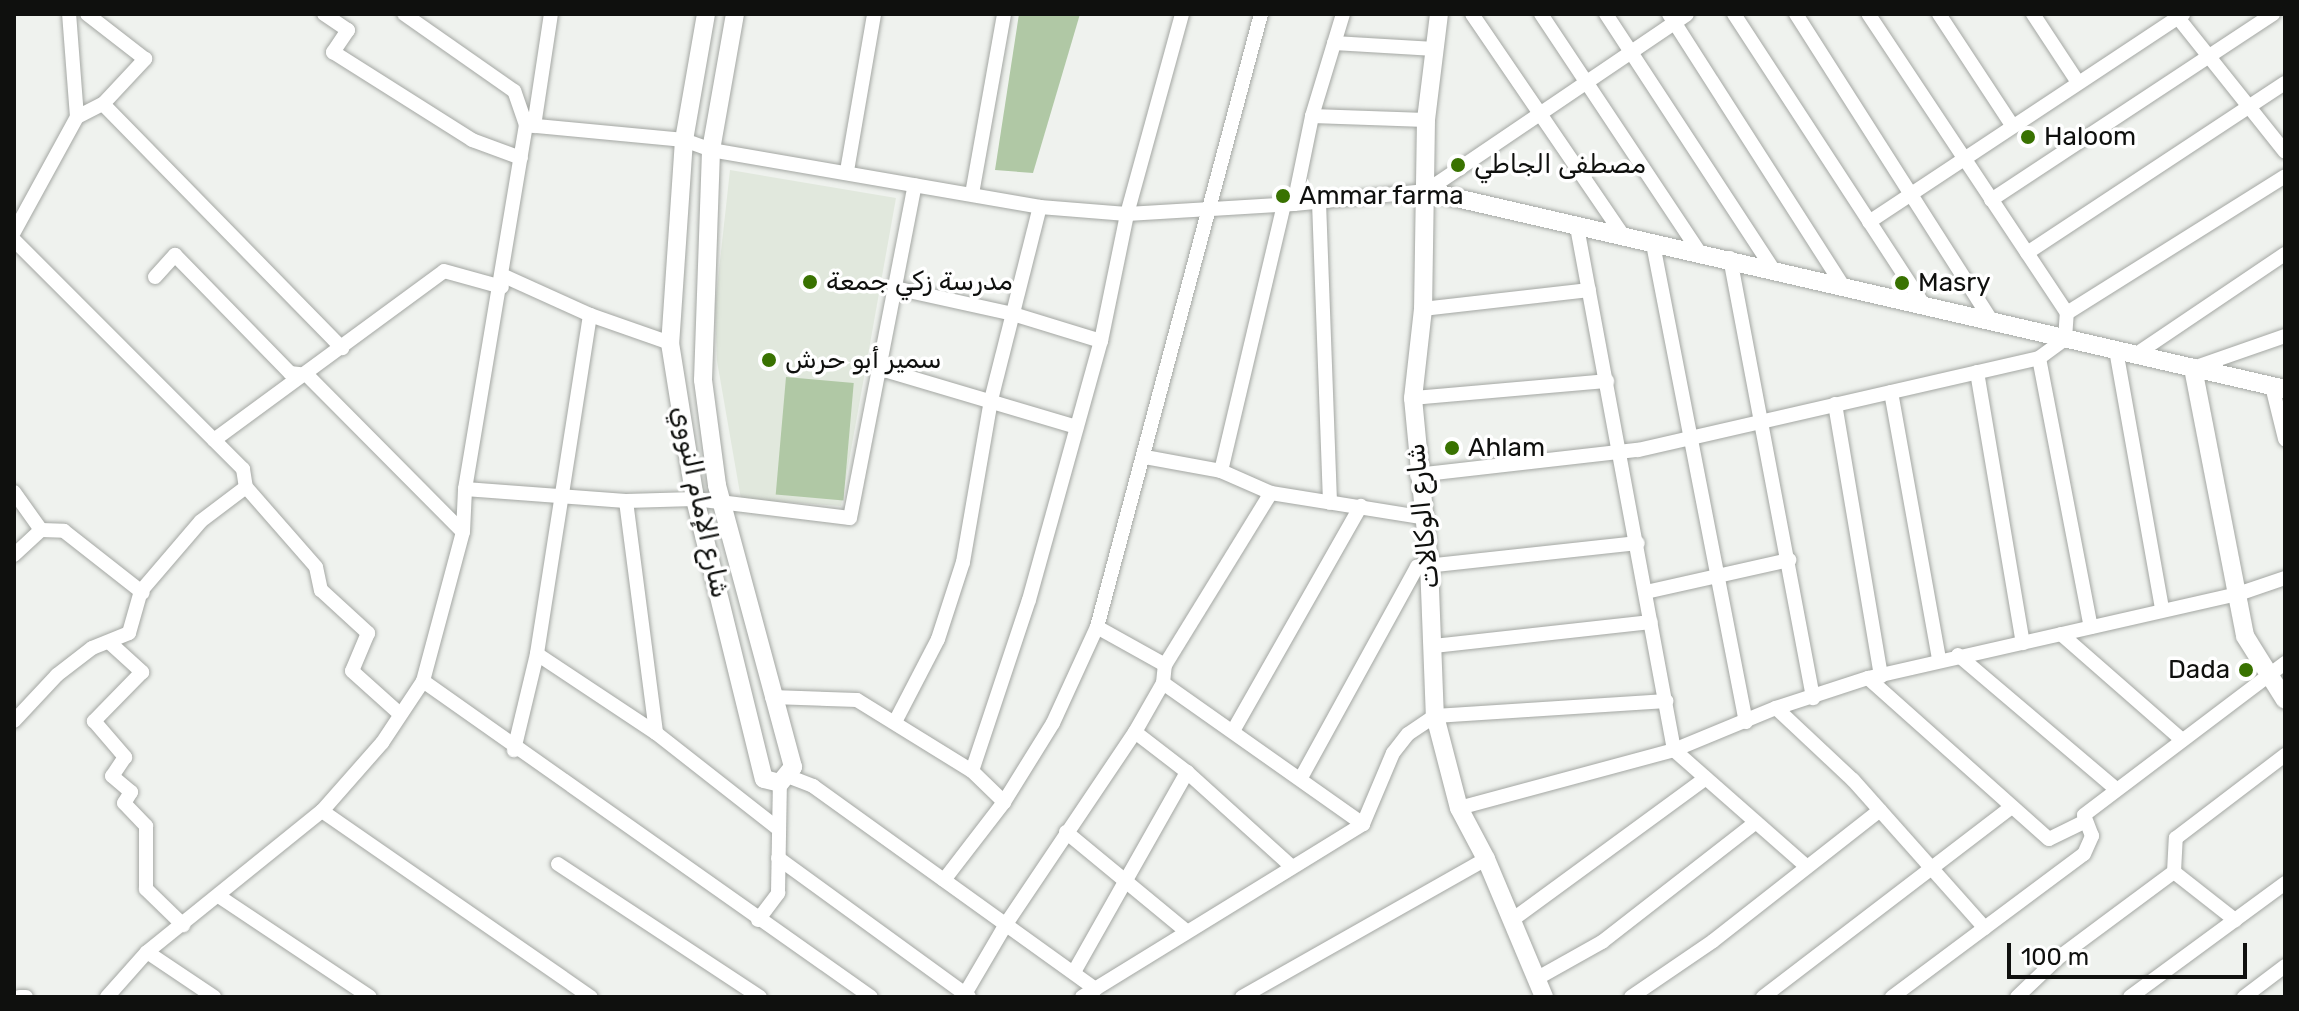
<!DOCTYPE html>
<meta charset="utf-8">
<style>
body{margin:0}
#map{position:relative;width:2299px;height:1011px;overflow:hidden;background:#eff2ee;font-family:Rubik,Vazirmatn,sans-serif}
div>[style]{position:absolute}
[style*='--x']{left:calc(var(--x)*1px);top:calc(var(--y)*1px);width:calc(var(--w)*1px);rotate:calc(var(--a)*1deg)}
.built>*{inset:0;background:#e1e8dd}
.green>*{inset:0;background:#b0c8a5;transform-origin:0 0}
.roads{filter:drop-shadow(0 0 2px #a4a7a3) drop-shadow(0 0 2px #a4a7a3)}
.minor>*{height:14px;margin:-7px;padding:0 7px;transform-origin:7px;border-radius:7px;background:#fff}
.tertiary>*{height:18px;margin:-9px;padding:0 9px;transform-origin:9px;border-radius:9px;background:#fff}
.dots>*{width:22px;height:22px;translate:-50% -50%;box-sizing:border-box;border:4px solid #fff;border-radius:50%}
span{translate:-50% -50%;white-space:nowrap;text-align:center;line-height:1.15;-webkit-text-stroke:7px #fff;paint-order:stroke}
.poi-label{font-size:26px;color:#0f100e}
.left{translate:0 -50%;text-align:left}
.right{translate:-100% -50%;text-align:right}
.street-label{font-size:26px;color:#0f100e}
.frame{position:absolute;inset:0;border:16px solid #0f100e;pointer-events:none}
.scale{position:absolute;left:2007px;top:943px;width:240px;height:36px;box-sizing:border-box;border:4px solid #0f100e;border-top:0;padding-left:10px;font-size:24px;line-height:28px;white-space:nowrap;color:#0f100e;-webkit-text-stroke:6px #fff;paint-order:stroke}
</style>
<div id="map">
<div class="built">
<i style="clip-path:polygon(730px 170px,896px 198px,841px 506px,741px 499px,717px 361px,715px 307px)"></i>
</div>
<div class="green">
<i style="clip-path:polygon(1019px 14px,1080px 14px,1033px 173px,995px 170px)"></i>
<i style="left:786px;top:377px;width:68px;height:118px;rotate:5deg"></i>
</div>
<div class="roads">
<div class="minor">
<i style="--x:324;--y:14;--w:29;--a:34"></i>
<i style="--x:348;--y:30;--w:27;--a:124"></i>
<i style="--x:333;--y:52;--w:165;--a:32.3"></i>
<i style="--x:472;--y:140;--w:52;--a:20.2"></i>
<i style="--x:1472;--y:14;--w:271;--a:55.7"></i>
<i style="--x:1541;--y:14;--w:289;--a:56.4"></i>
<i style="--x:1606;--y:14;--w:305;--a:56.8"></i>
<i style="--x:1669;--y:14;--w:322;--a:57.4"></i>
<i style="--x:1734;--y:14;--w:348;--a:56.9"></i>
<i style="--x:1796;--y:14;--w:365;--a:57.5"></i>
<i style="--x:1939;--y:14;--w:133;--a:56.7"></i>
<i style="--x:2033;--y:14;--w:80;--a:56.7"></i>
<i style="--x:2175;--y:14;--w:176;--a:51.4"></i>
<i style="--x:1334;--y:43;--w:101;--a:3.4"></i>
<i style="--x:103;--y:104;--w:342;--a:45.6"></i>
<i style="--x:1312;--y:116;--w:114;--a:2"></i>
<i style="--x:77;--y:117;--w:29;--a:-27"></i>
<i style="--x:103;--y:104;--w:62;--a:-47"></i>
<i style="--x:145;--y:59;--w:73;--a:-142.2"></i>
<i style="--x:526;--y:125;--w:159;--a:5.4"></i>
<i style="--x:684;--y:140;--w:29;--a:20"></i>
<i style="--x:711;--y:150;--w:334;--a:9.8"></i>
<i style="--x:1040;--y:207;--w:87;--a:4.6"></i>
<i style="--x:1127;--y:214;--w:167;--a:-3.4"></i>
<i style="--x:1294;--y:204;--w:133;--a:-5.6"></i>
<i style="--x:1426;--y:191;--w:315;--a:-34.1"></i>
<i style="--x:534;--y:126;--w:113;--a:-81.4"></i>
<i style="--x:847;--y:171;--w:159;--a:-80.2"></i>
<i style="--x:972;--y:194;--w:183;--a:-79.9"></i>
<i style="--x:1991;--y:200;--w:338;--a:-33.4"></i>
<i style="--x:1319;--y:202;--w:301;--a:87.9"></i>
<i style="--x:1294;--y:204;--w:90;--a:-78.4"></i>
<i style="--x:1312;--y:116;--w:107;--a:-73.1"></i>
<i style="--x:1869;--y:222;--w:377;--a:-33.5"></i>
<i style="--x:1577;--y:227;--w:532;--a:79.49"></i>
<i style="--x:1674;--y:750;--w:174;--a:41.3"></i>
<i style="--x:14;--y:232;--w:131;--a:-61.3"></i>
<i style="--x:77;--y:117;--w:103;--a:-94.4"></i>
<i style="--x:14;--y:240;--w:324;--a:45"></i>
<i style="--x:243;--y:469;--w:18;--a:81"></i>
<i style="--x:246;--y:487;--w:106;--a:48.8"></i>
<i style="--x:316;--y:567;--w:24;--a:78"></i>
<i style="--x:321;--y:590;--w:64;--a:42.5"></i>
<i style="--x:368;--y:633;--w:41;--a:112.8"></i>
<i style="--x:352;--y:671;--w:64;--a:41.9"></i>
<i style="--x:1653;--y:244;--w:487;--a:79"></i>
<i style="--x:2027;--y:253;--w:309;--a:-33.4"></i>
<i style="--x:1730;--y:258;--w:448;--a:79.3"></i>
<i style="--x:504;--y:276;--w:94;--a:24.4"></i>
<i style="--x:590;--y:315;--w:343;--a:98.9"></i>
<i style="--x:537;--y:654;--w:99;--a:103.5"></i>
<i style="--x:155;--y:277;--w:30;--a:-48"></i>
<i style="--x:175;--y:255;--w:165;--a:45.7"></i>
<i style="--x:290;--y:373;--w:17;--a:7"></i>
<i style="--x:307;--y:375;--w:221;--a:45.2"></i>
<i style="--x:895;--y:288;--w:121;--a:12.4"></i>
<i style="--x:1013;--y:314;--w:92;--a:17.1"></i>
<i style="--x:1423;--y:309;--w:167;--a:-6.5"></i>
<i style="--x:2067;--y:313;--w:257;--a:-32.1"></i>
<i style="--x:590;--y:315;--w:85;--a:19.3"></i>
<i style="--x:2116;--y:350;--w:263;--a:79.9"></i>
<i style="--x:2138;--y:353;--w:177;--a:-34"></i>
<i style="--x:2039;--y:358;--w:274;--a:79.1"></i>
<i style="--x:2193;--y:368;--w:97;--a:-19.2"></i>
<i style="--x:881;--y:369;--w:204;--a:16.5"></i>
<i style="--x:1977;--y:372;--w:275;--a:80.4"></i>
<i style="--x:2272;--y:386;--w:55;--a:76.2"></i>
<i style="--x:1891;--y:392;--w:272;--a:79.8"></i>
<i style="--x:1413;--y:398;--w:195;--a:-5"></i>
<i style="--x:1835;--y:404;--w:276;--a:80.4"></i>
<i style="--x:214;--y:440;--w:285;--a:-36.3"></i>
<i style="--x:444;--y:271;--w:60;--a:15.4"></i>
<i style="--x:1145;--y:457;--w:77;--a:10.4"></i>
<i style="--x:1221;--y:471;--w:55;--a:23.7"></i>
<i style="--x:1271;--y:493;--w:152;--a:9.1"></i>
<i style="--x:1221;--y:471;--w:273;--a:-76.7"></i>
<i style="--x:1417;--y:475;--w:222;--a:-6.5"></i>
<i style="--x:1638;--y:450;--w:411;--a:-12.9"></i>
<i style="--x:2039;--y:358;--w:32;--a:-36"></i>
<i style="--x:2065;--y:339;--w:26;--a:-86"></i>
<i style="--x:2067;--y:313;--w:359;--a:-123.6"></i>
<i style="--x:465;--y:489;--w:161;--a:4.3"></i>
<i style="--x:626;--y:501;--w:69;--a:-1.7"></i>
<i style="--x:695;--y:499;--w:156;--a:7"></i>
<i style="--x:850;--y:518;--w:339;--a:-79"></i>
<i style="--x:14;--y:492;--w:47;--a:54.6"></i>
<i style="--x:626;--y:501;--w:234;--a:82.6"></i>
<i style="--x:14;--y:555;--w:37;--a:-43"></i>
<i style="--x:41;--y:530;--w:23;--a:2"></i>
<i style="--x:64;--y:531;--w:100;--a:38.1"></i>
<i style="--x:1646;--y:592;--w:147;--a:-12.6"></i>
<i style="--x:1097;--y:627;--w:78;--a:29.2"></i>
<i style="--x:2061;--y:634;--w:161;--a:41.2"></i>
<i style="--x:109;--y:642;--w:45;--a:42.3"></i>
<i style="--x:142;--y:672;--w:69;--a:134.4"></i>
<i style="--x:94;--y:721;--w:48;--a:49.3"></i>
<i style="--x:125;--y:757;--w:23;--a:124"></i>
<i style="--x:112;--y:776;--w:25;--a:40"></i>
<i style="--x:131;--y:792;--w:13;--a:122"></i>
<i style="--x:124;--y:803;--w:32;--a:46"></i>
<i style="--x:146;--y:826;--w:63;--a:90"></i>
<i style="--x:146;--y:889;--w:52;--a:44.2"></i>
<i style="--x:1434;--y:646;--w:218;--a:-6.3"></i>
<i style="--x:537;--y:654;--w:143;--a:33.6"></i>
<i style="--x:656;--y:733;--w:154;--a:38.1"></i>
<i style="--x:1958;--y:655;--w:207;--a:40.3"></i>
<i style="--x:1868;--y:678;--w:242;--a:41.7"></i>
<i style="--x:2049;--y:839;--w:39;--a:-26"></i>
<i style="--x:423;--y:681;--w:548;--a:35.2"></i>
<i style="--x:1163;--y:683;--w:245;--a:35.2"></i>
<i style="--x:772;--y:697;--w:85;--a:2"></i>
<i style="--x:857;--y:700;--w:135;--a:31.7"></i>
<i style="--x:972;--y:771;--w:45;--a:44.1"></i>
<i style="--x:1776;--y:708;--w:105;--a:43.1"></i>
<i style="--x:1853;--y:780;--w:198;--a:48.3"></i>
<i style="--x:14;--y:721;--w:63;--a:-46.9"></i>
<i style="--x:57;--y:675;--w:44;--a:-37.6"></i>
<i style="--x:92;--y:648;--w:40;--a:-22"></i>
<i style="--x:129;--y:633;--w:44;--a:-74.1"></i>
<i style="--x:141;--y:591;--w:92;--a:-49.4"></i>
<i style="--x:201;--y:521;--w:56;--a:-37.1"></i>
<i style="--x:895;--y:722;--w:93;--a:-62.6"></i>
<i style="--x:938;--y:639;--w:81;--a:-72"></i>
<i style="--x:963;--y:562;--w:164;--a:-80.2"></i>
<i style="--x:991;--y:400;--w:199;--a:-75.8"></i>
<i style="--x:1233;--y:731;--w:259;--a:-60.4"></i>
<i style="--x:1135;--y:732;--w:66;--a:37.6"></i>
<i style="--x:972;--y:771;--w:180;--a:-71.6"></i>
<i style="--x:1029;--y:600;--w:269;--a:-74.5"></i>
<i style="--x:1101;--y:341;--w:130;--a:-78.4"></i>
<i style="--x:1127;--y:214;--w:207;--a:-74.6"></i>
<i style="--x:1302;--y:776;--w:239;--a:-61.2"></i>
<i style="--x:1417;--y:567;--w:222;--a:-6.2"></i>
<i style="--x:790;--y:777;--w:25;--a:21"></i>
<i style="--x:813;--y:786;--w:348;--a:35.7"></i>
<i style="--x:1459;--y:808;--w:223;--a:-15.1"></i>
<i style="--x:1674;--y:750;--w:110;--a:-22.4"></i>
<i style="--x:1776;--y:708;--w:97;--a:-18.1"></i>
<i style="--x:1868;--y:678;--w:379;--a:-12.8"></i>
<i style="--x:2238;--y:594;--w:50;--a:-18.8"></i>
<i style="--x:322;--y:811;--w:327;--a:34.7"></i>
<i style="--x:1066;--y:832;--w:156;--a:39.5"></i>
<i style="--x:778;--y:858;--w:236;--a:36"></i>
<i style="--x:558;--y:864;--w:242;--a:33.4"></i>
<i style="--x:2174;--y:872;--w:78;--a:38.2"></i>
<i style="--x:944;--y:880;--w:98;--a:-52.4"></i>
<i style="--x:1004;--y:802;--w:93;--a:-58.2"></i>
<i style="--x:1053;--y:723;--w:106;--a:-65.4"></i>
<i style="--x:1097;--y:627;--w:635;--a:-75.02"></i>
<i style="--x:220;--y:897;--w:180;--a:33.7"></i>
<i style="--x:758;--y:920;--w:34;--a:-53"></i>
<i style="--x:778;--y:893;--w:110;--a:-89"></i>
<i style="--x:1512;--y:920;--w:240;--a:-36.2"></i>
<i style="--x:147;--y:952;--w:81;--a:33.9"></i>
<i style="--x:1074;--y:972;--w:230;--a:-60.5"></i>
<i style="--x:1187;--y:772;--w:140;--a:42.1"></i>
<i style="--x:1536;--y:979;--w:76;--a:-29.3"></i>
<i style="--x:1602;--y:942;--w:195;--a:-37.9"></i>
<i style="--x:965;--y:994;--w:81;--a:-59.6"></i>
<i style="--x:1006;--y:924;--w:231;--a:-56.1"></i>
<i style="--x:1135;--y:732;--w:56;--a:-60.3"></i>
<i style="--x:1163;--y:683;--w:18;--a:-84"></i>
<i style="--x:1165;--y:665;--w:202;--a:-58.4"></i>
<i style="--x:19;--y:997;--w:7;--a:0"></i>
<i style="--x:107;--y:997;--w:60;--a:-48.4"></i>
<i style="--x:147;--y:952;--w:225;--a:-38.9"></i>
<i style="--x:322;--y:811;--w:91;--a:-48.6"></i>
<i style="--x:382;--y:743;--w:74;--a:-56.5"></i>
<i style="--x:423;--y:681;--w:154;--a:-75"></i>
<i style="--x:463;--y:532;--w:43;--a:-87.3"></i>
<i style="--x:465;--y:489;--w:369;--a:-80.5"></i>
<i style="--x:526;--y:125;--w:36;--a:-109"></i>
<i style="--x:514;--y:91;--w:134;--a:-145"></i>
<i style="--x:1082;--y:997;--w:330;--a:-31.6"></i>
<i style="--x:1363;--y:824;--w:77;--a:-67.1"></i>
<i style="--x:1393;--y:753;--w:24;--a:-52"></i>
<i style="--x:1408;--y:734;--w:32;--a:-34"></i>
<i style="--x:1435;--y:716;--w:232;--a:-3.7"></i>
<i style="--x:1242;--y:997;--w:280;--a:-29.5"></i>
<i style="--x:1631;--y:997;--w:99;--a:-34.3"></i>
<i style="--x:1713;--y:941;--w:212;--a:-38.1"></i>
<i style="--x:1763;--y:997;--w:311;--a:-37.4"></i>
<i style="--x:1892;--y:997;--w:239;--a:-36.7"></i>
<i style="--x:2084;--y:854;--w:20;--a:-66"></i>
<i style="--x:2092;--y:836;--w:22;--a:-111"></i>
<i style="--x:2084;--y:815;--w:252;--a:-37.1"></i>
<i style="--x:2017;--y:997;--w:57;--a:-43.6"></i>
<i style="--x:2058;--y:958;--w:144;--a:-36.6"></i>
<i style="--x:2174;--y:872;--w:34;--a:-87"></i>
<i style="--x:2176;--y:838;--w:137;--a:-37.3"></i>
<i style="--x:2130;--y:997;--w:192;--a:-36.3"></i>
<i style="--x:2244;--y:997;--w:51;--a:-37.1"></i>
</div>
<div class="tertiary">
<i style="--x:706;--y:14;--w:128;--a:99.9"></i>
<i style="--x:684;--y:140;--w:203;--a:93.9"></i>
<i style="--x:670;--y:343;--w:158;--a:80.9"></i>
<i style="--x:695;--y:499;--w:288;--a:76.2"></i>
<i style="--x:764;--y:779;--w:16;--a:14"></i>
<i style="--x:780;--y:783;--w:21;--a:-51"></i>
<i style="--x:793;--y:767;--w:292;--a:-105.1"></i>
<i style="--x:717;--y:485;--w:106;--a:-97.6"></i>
<i style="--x:703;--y:380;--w:230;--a:-88"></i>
<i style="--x:711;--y:150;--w:138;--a:-80"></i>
<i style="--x:1439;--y:14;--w:107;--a:97"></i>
<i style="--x:1426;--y:120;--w:189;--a:90.9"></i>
<i style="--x:1423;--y:309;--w:90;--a:96.4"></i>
<i style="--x:1413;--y:398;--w:166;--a:84.5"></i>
<i style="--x:1429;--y:563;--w:153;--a:87.8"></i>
<i style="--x:1435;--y:716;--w:95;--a:75.4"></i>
<i style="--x:1459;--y:808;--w:58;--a:62.1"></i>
<i style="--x:1486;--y:859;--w:150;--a:67.2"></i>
<i style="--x:1426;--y:191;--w:882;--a:12.98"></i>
<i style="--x:2193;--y:368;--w:273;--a:79"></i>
<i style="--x:2245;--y:636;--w:75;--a:58"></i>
</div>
</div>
<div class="dots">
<i style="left:2028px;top:137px;background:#397201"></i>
<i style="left:1458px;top:165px;background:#397201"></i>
<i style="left:1283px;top:196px;background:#397201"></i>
<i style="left:810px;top:282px;background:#397201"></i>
<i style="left:1902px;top:283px;background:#397201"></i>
<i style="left:769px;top:360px;background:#397201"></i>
<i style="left:1452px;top:448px;background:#397201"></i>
<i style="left:2246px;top:670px;background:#397201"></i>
</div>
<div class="poi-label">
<span class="left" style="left:2044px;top:137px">Haloom</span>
<span class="left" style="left:1474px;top:165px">مصطفى الجاطي</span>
<span class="left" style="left:1299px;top:196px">Ammar farma</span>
<span class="left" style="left:826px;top:282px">مدرسة زكي جمعة</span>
<span class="left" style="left:1918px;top:283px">Masry</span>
<span class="left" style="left:785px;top:360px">سمير أبو حرش</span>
<span class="left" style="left:1468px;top:448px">Ahlam</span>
<span class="right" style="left:2230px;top:670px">Dada</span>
</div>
<div class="street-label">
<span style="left:700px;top:502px;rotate:78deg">شارع الإمام النووي</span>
<span style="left:1423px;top:516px;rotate:-96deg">شارع الوكالات</span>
</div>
<div class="frame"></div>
<div class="scale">100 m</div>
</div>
